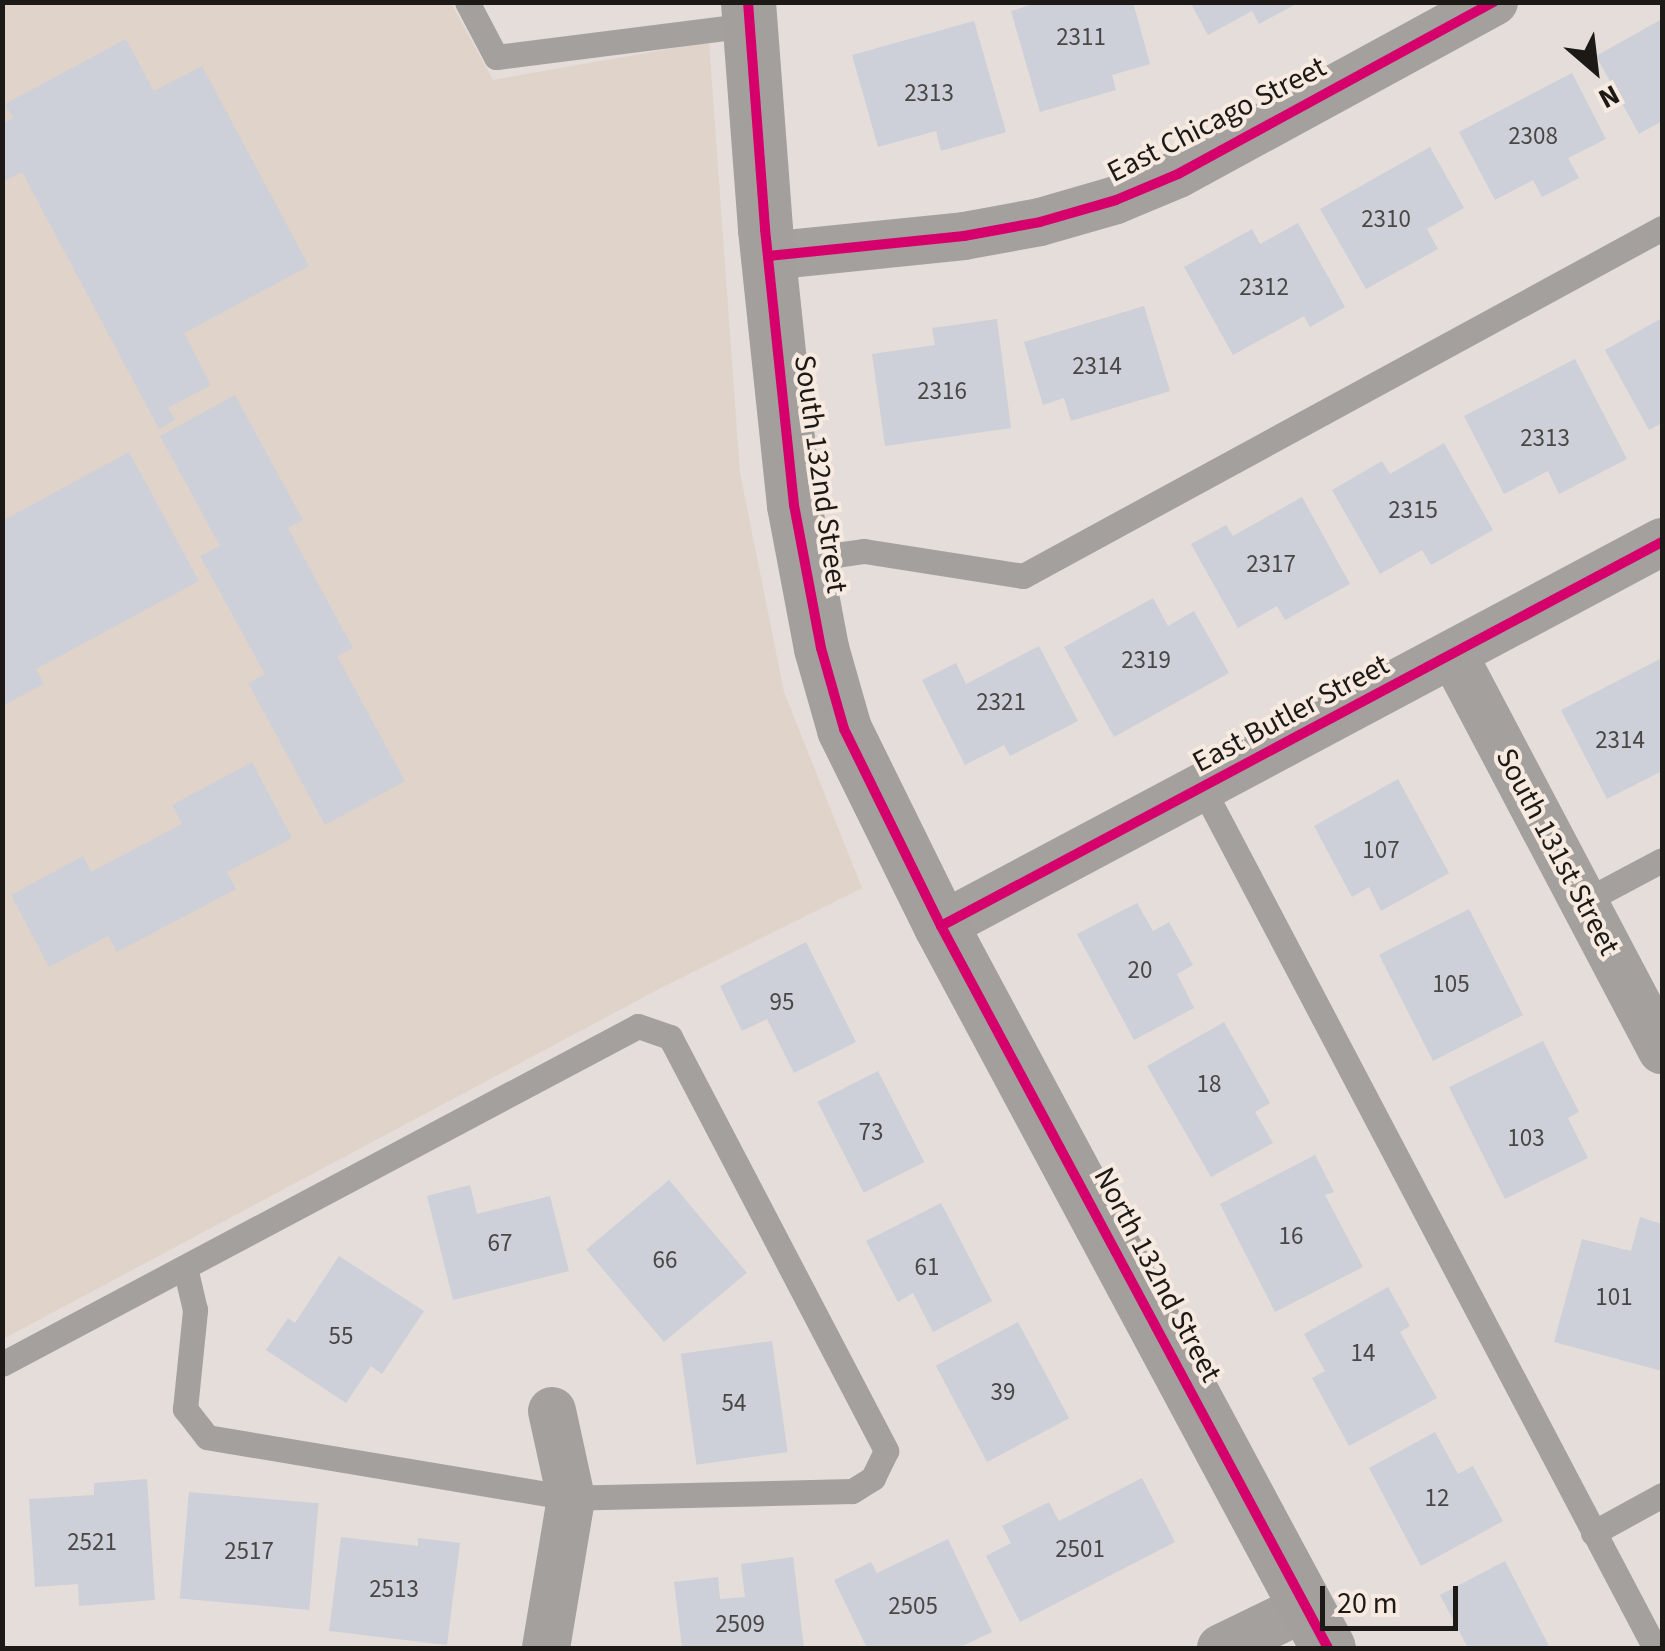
<!DOCTYPE html>
<style>
body{margin:0}
#map{position:relative;width:1665px;height:1651px;overflow:hidden;background:#e4ddd9;font-family:"Source Sans 3",sans-serif}
div>[style]{position:absolute}
[style*='--x']{left:calc(var(--x)*1px);top:calc(var(--y)*1px);width:calc(var(--w)*1px);rotate:calc(var(--a)*1deg)}
.built>*{inset:0;background:#e0d3c9}
.building>*{inset:0;background:#cdd0d8;transform-origin:0 0}
.lane>*{height:25px;margin:-12.5px;padding:0 12.5px;transform-origin:12.5px;border-radius:12.5px;background:#a3a09e}
.street>*{height:48px;margin:-24px;padding:0 24px;transform-origin:24px;border-radius:24px;background:#a3a09e}
.secondary>*{height:55px;margin:-27.5px;padding:0 27.5px;transform-origin:27.5px;border-radius:27.5px;background:#a39f9d}
.cycleway>*{height:10px;margin:-5px;padding:0 5px;transform-origin:5px;border-radius:5px;background:#d6006c}
span{translate:-50% -50%;white-space:nowrap;text-align:center;line-height:1.15;-webkit-text-stroke:8px #f6eae1;paint-order:stroke}
.number-label{font-size:25px;color:#494746}
.number-label span{-webkit-text-stroke-width:0}
.street-label{font-size:30px;color:#1d1916}
.frame{position:absolute;inset:0;border:5px solid #1d1916;pointer-events:none}
.north{position:absolute;left:1545px;top:20px;width:100px;height:100px;-webkit-text-stroke:8px #f6eae1;paint-order:stroke;rotate:152deg;font-size:28px;font-weight:700;line-height:40px;text-align:center;color:#1d1916}
.north::after{content:'';display:block;margin:auto;width:35px;height:45px;background:#1d1916;clip-path:polygon(50% 0,100% 100%,50% 72%,0 100%)}
.scale{position:absolute;left:1320px;top:1586px;width:138px;height:45px;box-sizing:border-box;border:5px solid #1d1916;border-top:0;padding-left:12px;font-size:30px;line-height:35px;white-space:nowrap;color:#1d1916;-webkit-text-stroke:8px #f6eae1;paint-order:stroke}
</style>
<div id="map">
<div class="built">
<i style="clip-path:polygon(3px 3px,451px 3px,493px 80px,709px 42px,740px 473px,784px 692px,862px 888px,659px 989px,3px 1339px)"></i>
</div>
<div class="building">
<i style="clip-path:polygon(1039px 2px,1133px 2px,1150px 64px,1112px 75px,1116px 90px,1040px 112px,1011px 11px)"></i>
<i style="clip-path:polygon(1190px 2px,1300px 2px,1259px 24px,1252px 11px,1208px 35px)"></i>
<i style="clip-path:polygon(1662px 19px,1662px 121px,1639px 134px,1596px 56px)"></i>
<i style="clip-path:polygon(974px 21px,1006px 132px,941px 151px,936px 131px,878px 147px,852px 55px)"></i>
<i style="clip-path:polygon(126px 39px,154px 91px,202px 66px,309px 266px,184px 333px,211px 385px,168px 408px,175px 420px,159px 429px,22px 172px,2px 182px,2px 124px,13px 118px,5px 104px)"></i>
<i style="clip-path:polygon(1572px 73px,1606px 139px,1568px 158px,1579px 178px,1542px 197px,1533px 180px,1495px 200px,1459px 132px)"></i>
<i style="clip-path:polygon(1430px 147px,1464px 208px,1427px 229px,1438px 249px,1366px 289px,1320px 209px)"></i>
<i style="clip-path:polygon(1298px 223px,1345px 307px,1310px 327px,1304px 316px,1233px 355px,1184px 267px,1252px 229px,1260px 244px)"></i>
<i style="clip-path:polygon(1144px 306px,1170px 391px,1071px 421px,1064px 398px,1043px 405px,1024px 342px)"></i>
<i style="clip-path:polygon(1662px 318px,1662px 423px,1649px 430px,1605px 350px)"></i>
<i style="clip-path:polygon(997px 319px,1011px 428px,885px 446px,872px 354px,935px 345px,932px 328px)"></i>
<i style="clip-path:polygon(1575px 359px,1627px 459px,1559px 494px,1548px 471px,1504px 494px,1464px 416px)"></i>
<i style="clip-path:polygon(235px 395px,303px 520px,288px 528px,353px 648px,337px 656px,405px 781px,325px 825px,248px 683px,265px 674px,200px 556px,220px 546px,160px 436px)"></i>
<i style="clip-path:polygon(1444px 443px,1493px 530px,1431px 565px,1422px 550px,1380px 574px,1332px 490px,1382px 461px,1390px 474px)"></i>
<i style="clip-path:polygon(129px 452px,199px 581px,36px 669px,44px 684px,2px 706px,2px 521px)"></i>
<i style="clip-path:polygon(1302px 497px,1350px 584px,1285px 620px,1277px 606px,1238px 628px,1191px 544px,1226px 525px,1233px 536px)"></i>
<i style="clip-path:polygon(1153px 598px,1168px 626px,1194px 611px,1229px 673px,1114px 737px,1064px 647px)"></i>
<i style="clip-path:polygon(1039px 646px,1078px 721px,1010px 756px,1004px 745px,965px 765px,922px 680px,956px 663px,966px 684px)"></i>
<i style="clip-path:polygon(1662px 658px,1662px 771px,1607px 799px,1561px 710px)"></i>
<i style="clip-path:polygon(252px 762px,292px 838px,227px 872px,236px 889px,117px 952px,108px 936px,49px 967px,11px 895px,83px 856px,91px 872px,182px 824px,172px 805px)"></i>
<i style="clip-path:polygon(1398px 779px,1449px 873px,1381px 911px,1369px 887px,1352px 897px,1314px 826px)"></i>
<i style="clip-path:polygon(1137px 903px,1153px 931px,1169px 922px,1193px 965px,1177px 974px,1194px 1008px,1134px 1040px,1077px 934px)"></i>
<i style="left:1469px;top:909px;width:119px;height:101px;rotate:63deg"></i>
<i style="clip-path:polygon(806px 942px,856px 1042px,794px 1073px,767px 1019px,742px 1031px,720px 986px)"></i>
<i style="clip-path:polygon(1224px 1022px,1270px 1103px,1255px 1112px,1273px 1143px,1211px 1177px,1147px 1066px)"></i>
<i style="clip-path:polygon(1543px 1041px,1579px 1112px,1568px 1118px,1588px 1158px,1505px 1199px,1449px 1087px)"></i>
<i style="left:878px;top:1071px;width:102px;height:68px;rotate:63deg"></i>
<i style="clip-path:polygon(1315px 1155px,1334px 1192px,1325px 1195px,1363px 1267px,1275px 1312px,1220px 1204px)"></i>
<i style="left:669px;top:1180px;width:121px;height:108px;rotate:50deg"></i>
<i style="clip-path:polygon(470px 1185px,477px 1214px,550px 1196px,569px 1271px,453px 1300px,427px 1196px)"></i>
<i style="clip-path:polygon(941px 1203px,992px 1301px,933px 1332px,913px 1293px,898px 1302px,866px 1241px)"></i>
<i style="clip-path:polygon(1640px 1217px,1662px 1224px,1662px 1371px,1554px 1342px,1582px 1239px,1631px 1251px)"></i>
<i style="clip-path:polygon(339px 1256px,424px 1311px,382px 1374px,371px 1366px,346px 1403px,266px 1350px,288px 1318px,295px 1323px)"></i>
<i style="clip-path:polygon(1388px 1287px,1410px 1326px,1400px 1332px,1437px 1398px,1349px 1446px,1312px 1378px,1325px 1371px,1304px 1334px)"></i>
<i style="left:1018px;top:1322px;width:109px;height:93px;rotate:62deg"></i>
<i style="left:772px;top:1341px;width:112px;height:92px;rotate:82deg"></i>
<i style="clip-path:polygon(1435px 1432px,1458px 1474px,1473px 1466px,1503px 1521px,1421px 1566px,1369px 1468px)"></i>
<i style="clip-path:polygon(1142px 1478px,1175px 1542px,1020px 1622px,986px 1556px,1011px 1543px,1002px 1526px,1049px 1502px,1059px 1521px)"></i>
<i style="clip-path:polygon(147px 1479px,155px 1600px,79px 1606px,78px 1584px,35px 1587px,29px 1499px,94px 1495px,94px 1483px)"></i>
<i style="left:189px;top:1492px;width:130px;height:107px;rotate:5deg"></i>
<i style="clip-path:polygon(341px 1537px,418px 1546px,418px 1538px,460px 1543px,447px 1645px,329px 1631px)"></i>
<i style="clip-path:polygon(948px 1539px,992px 1632px,958px 1648px,867px 1648px,834px 1580px,871px 1562px,877px 1573px)"></i>
<i style="clip-path:polygon(793px 1557px,804px 1648px,682px 1648px,674px 1582px,718px 1577px,720px 1599px,745px 1597px,741px 1564px)"></i>
<i style="clip-path:polygon(1505px 1561px,1550px 1648px,1468px 1648px,1440px 1595px)"></i>
</div>
<div class="lane">
<i style="--x:467;--y:2;--w:62;--a:62.2"></i>
<i style="--x:496;--y:57;--w:256;--a:-7.2"></i>
<i style="--x:801;--y:560;--w:64;--a:-8.1"></i>
<i style="--x:864;--y:551;--w:161;--a:8.9"></i>
<i style="--x:1023;--y:576;--w:728;--a:-28.57"></i>
<i style="--x:1203;--y:789;--w:971;--a:62.25"></i>
<i style="--x:1583;--y:902;--w:89;--a:-28"></i>
<i style="--x:2;--y:1364;--w:720;--a:-27.99"></i>
<i style="--x:638;--y:1026;--w:34;--a:19"></i>
<i style="--x:670;--y:1037;--w:467;--a:62.4"></i>
<i style="--x:886;--y:1451;--w:30;--a:116"></i>
<i style="--x:873;--y:1478;--w:25;--a:148"></i>
<i style="--x:852;--y:1491;--w:281;--a:178.6"></i>
<i style="--x:571;--y:1498;--w:369;--a:-170.5"></i>
<i style="--x:207;--y:1437;--w:36;--a:-128"></i>
<i style="--x:185;--y:1409;--w:100;--a:-84.2"></i>
<i style="--x:195;--y:1310;--w:44;--a:-103.1"></i>
<i style="--x:1593;--y:1533;--w:79;--a:-28.8"></i>
</div>
<div class="street">
<i style="--x:768;--y:256;--w:197;--a:-5.8"></i>
<i style="--x:964;--y:236;--w:77;--a:-10.4"></i>
<i style="--x:1040;--y:222;--w:79;--a:-16.1"></i>
<i style="--x:1116;--y:200;--w:67;--a:-22.8"></i>
<i style="--x:1178;--y:174;--w:360;--a:-28.6"></i>
<i style="--x:1453;--y:654;--w:448;--a:62.2"></i>
<i style="--x:941;--y:926;--w:817;--a:-28.04"></i>
<i style="--x:546;--y:1648;--w:152;--a:-80.5"></i>
<i style="--x:571;--y:1498;--w:89;--a:-102.3"></i>
<i style="--x:1221;--y:1648;--w:94;--a:-25.8"></i>
</div>
<div class="secondary">
<i style="--x:748;--y:2;--w:228;--a:85.7"></i>
<i style="--x:765;--y:229;--w:278;--a:84"></i>
<i style="--x:794;--y:505;--w:146;--a:79.3"></i>
<i style="--x:821;--y:648;--w:84;--a:74.1"></i>
<i style="--x:844;--y:729;--w:220;--a:63.8"></i>
<i style="--x:941;--y:926;--w:819;--a:61.81"></i>
</div>
<div class="cycleway">
<i style="--x:748;--y:2;--w:228;--a:85.7"></i>
<i style="--x:765;--y:229;--w:278;--a:84"></i>
<i style="--x:794;--y:505;--w:146;--a:79.3"></i>
<i style="--x:821;--y:648;--w:84;--a:74.1"></i>
<i style="--x:844;--y:729;--w:220;--a:63.8"></i>
<i style="--x:941;--y:926;--w:819;--a:61.81"></i>
<i style="--x:768;--y:256;--w:197;--a:-5.8"></i>
<i style="--x:964;--y:236;--w:77;--a:-10.4"></i>
<i style="--x:1040;--y:222;--w:79;--a:-16.1"></i>
<i style="--x:1116;--y:200;--w:67;--a:-22.8"></i>
<i style="--x:1178;--y:174;--w:360;--a:-28.6"></i>
<i style="--x:941;--y:926;--w:817;--a:-28.04"></i>
</div>
<div class="number-label">
<span style="left:1081px;top:37px">2311</span>
<span style="left:929px;top:93px">2313</span>
<span style="left:1533px;top:136px">2308</span>
<span style="left:1386px;top:219px">2310</span>
<span style="left:1264px;top:287px">2312</span>
<span style="left:1097px;top:366px">2314</span>
<span style="left:942px;top:391px">2316</span>
<span style="left:1545px;top:438px">2313</span>
<span style="left:1413px;top:510px">2315</span>
<span style="left:1271px;top:564px">2317</span>
<span style="left:1146px;top:660px">2319</span>
<span style="left:1001px;top:702px">2321</span>
<span style="left:1620px;top:740px">2314</span>
<span style="left:1381px;top:850px">107</span>
<span style="left:1140px;top:970px">20</span>
<span style="left:1451px;top:984px">105</span>
<span style="left:782px;top:1002px">95</span>
<span style="left:1209px;top:1084px">18</span>
<span style="left:871px;top:1132px">73</span>
<span style="left:1526px;top:1138px">103</span>
<span style="left:1291px;top:1236px">16</span>
<span style="left:500px;top:1243px">67</span>
<span style="left:665px;top:1260px">66</span>
<span style="left:927px;top:1267px">61</span>
<span style="left:1614px;top:1297px">101</span>
<span style="left:341px;top:1336px">55</span>
<span style="left:1363px;top:1353px">14</span>
<span style="left:1003px;top:1392px">39</span>
<span style="left:734px;top:1403px">54</span>
<span style="left:1437px;top:1498px">12</span>
<span style="left:92px;top:1542px">2521</span>
<span style="left:1080px;top:1549px">2501</span>
<span style="left:249px;top:1551px">2517</span>
<span style="left:394px;top:1589px">2513</span>
<span style="left:913px;top:1606px">2505</span>
<span style="left:740px;top:1624px">2509</span>
</div>
<div class="street-label">
<span style="left:1217px;top:120px;rotate:-27deg">East Chicago Street</span>
<span style="left:820px;top:474px;rotate:82deg">South 132nd Street</span>
<span style="left:1291px;top:714px;rotate:-28deg">East Butler Street</span>
<span style="left:1557px;top:852px;rotate:62deg">South 131st Street</span>
<span style="left:1157px;top:1275px;rotate:62deg">North 132nd Street</span>
</div>
<div class="frame"></div>
<div class="north">N</div>
<div class="scale">20 m</div>
</div>
